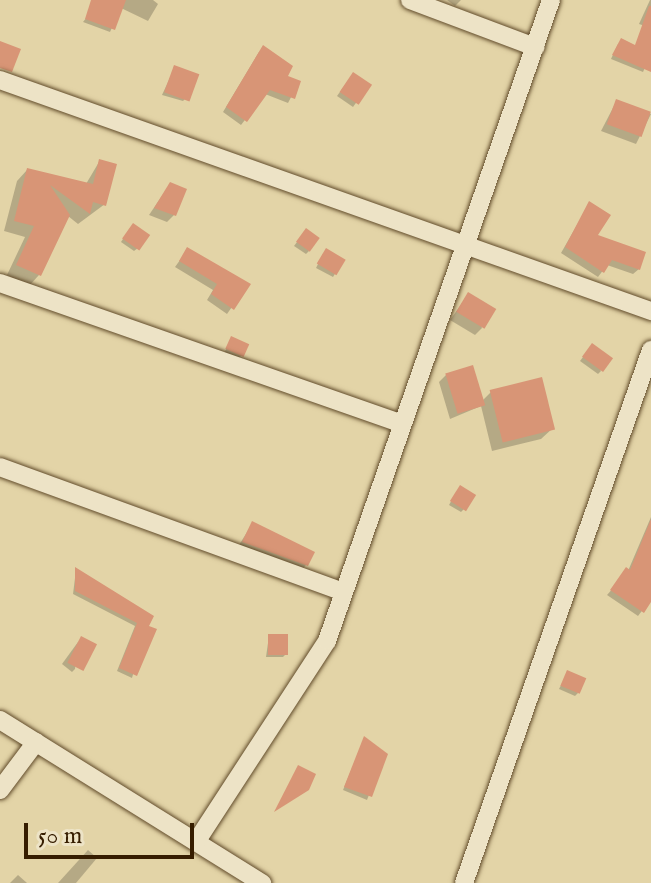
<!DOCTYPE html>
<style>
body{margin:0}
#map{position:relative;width:651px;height:883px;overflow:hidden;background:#e3d4a7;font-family:"IM FELL English",serif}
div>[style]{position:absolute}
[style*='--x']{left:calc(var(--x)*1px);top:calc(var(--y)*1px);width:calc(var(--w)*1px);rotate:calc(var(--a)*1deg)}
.shadow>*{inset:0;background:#0003}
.building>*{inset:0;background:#d89576;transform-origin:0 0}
.roads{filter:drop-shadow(0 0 2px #614b2a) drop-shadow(0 0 2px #614b2a)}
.minor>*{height:18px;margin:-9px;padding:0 9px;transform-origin:9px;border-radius:9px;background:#ede3c6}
span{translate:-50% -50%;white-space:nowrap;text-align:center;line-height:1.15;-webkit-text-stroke:6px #ede3c6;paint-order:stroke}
.scale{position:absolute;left:24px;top:823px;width:170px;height:36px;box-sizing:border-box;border:4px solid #361d00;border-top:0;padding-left:10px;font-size:24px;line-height:28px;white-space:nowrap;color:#361d00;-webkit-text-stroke:6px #ede3c6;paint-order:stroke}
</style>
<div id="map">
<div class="shadow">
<i style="clip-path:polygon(100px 0,153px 0,158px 4px,148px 21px,121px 8px,110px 32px,83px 22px)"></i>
<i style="clip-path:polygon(447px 0,461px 0,455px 6px)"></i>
<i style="clip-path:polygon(650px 0,651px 0,651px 28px,639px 24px)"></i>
<i style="clip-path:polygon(618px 44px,651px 54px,643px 72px,611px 59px)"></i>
<i style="clip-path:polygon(259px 52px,285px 77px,299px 82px,288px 103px,265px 94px,241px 125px,223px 112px)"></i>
<i style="clip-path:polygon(175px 67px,186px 98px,183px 101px,162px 95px)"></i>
<i style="clip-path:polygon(350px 78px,369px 85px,353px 107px,337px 96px)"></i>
<i style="clip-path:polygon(616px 102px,651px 114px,636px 144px,601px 131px)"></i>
<i style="clip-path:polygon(99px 162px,105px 204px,78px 224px,68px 216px,39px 275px,29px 286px,7px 275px,25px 237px,4px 231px,17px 181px,27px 170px,86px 184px)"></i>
<i style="clip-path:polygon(170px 184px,174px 215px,167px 222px,149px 215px)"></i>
<i style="clip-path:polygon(589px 204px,595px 236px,639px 269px,633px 274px,607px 265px,598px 277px,561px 253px)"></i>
<i style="clip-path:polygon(130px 228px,138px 248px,134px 251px,121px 242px)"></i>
<i style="clip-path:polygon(303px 234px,309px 251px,306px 254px,294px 246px)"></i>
<i style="clip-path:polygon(188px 249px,248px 284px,227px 314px,207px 300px,213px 290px,175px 267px)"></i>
<i style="clip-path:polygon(323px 254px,343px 261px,333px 277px,316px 268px)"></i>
<i style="clip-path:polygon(468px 295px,482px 328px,475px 335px,450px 320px)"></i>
<i style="clip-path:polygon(232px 339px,242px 355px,239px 358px,224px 353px)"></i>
<i style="clip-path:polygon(589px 349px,601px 371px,598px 374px,580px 361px)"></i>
<i style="clip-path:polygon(446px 375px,482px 401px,491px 392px,553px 428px,541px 439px,492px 451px,481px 406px,450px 419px,439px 382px)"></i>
<i style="clip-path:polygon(457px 491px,464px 509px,461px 512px,449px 505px)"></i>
<i style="clip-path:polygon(651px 517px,651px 599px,638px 616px,607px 595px,628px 571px)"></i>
<i style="clip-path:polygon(252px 524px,306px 565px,299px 573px,236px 550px)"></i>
<i style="clip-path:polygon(76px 570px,146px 627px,132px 678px,117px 671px,135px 626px,73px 594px)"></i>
<i style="clip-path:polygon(269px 636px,286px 654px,283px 657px,266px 657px)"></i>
<i style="clip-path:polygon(78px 642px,75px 669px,72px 672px,62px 664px)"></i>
<i style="clip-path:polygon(568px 672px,578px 693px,575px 696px,559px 689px)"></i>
<i style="clip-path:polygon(364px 739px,385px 754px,367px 800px,343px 790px)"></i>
<i style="clip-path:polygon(88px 850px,97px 858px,76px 883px,58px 883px)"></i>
<i style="clip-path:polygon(18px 875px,27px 883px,10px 883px)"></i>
</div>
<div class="building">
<i style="clip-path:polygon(91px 0,126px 0,115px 30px,85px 19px)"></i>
<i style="clip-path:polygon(649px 6px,651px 6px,651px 72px,612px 55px,621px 38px,635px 45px)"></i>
<i style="clip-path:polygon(0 41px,21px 49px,12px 72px,0 68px)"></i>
<i style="clip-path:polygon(263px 45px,293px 66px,288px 76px,301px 81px,295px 99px,270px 90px,247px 122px,226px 107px)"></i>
<i style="left:174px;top:65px;width:27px;height:29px;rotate:20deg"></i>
<i style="left:353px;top:72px;width:23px;height:24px;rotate:34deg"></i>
<i style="left:616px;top:99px;width:37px;height:27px;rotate:20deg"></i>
<i style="clip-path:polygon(99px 159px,117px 164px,106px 206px,93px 202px,90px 214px,50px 185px,70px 215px,41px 276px,16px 265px,34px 226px,14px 221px,27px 168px,93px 184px)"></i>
<i style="clip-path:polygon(170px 182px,187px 189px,176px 216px,154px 208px)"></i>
<i style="clip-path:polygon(589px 201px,611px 215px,598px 235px,646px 252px,640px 270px,612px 260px,604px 273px,565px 247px)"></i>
<i style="left:133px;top:223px;width:21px;height:19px;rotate:35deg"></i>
<i style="left:306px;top:228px;width:17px;height:17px;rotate:36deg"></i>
<i style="clip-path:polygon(187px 247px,251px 284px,234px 310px,211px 294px,217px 284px,179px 261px)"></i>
<i style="left:326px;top:248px;width:23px;height:18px;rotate:31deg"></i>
<i style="left:468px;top:292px;width:33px;height:23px;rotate:31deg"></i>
<i style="left:231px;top:336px;width:20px;height:14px;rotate:24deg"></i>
<i style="left:592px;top:343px;width:26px;height:17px;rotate:36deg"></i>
<i style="left:473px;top:365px;width:42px;height:29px;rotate:73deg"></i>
<i style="left:542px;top:377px;width:54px;height:54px;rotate:76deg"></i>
<i style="left:460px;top:485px;width:19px;height:19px;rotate:32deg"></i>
<i style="clip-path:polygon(651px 519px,651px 602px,644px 613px,610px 590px,626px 567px,630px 570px)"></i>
<i style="clip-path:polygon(252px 521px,315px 552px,308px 566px,242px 542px)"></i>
<i style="clip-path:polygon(75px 567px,154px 616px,149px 626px,157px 629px,137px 676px,119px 668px,137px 623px,75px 591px)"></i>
<i style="left:268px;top:634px;width:20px;height:21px"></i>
<i style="left:81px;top:636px;width:18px;height:30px;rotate:27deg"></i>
<i style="left:567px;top:670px;width:21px;height:17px;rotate:23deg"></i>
<i style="clip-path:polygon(364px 736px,388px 754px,372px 797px,344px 787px)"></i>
<i style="clip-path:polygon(298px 765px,316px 774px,309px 790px,274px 812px)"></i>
</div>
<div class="roads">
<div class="minor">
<i style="--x:410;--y:0;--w:134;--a:20.6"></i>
<i style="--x:0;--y:80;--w:691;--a:19.54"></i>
<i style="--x:0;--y:283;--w:426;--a:19.3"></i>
<i style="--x:0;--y:467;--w:365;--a:20"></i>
<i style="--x:0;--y:720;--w:309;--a:31.9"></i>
<i style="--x:0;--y:790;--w:60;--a:-53.1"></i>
<i style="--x:196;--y:842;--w:240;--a:-56.9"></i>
<i style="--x:327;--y:641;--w:679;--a:-70.74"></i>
<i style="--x:464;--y:883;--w:565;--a:-70.67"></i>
</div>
</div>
<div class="scale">50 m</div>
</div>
